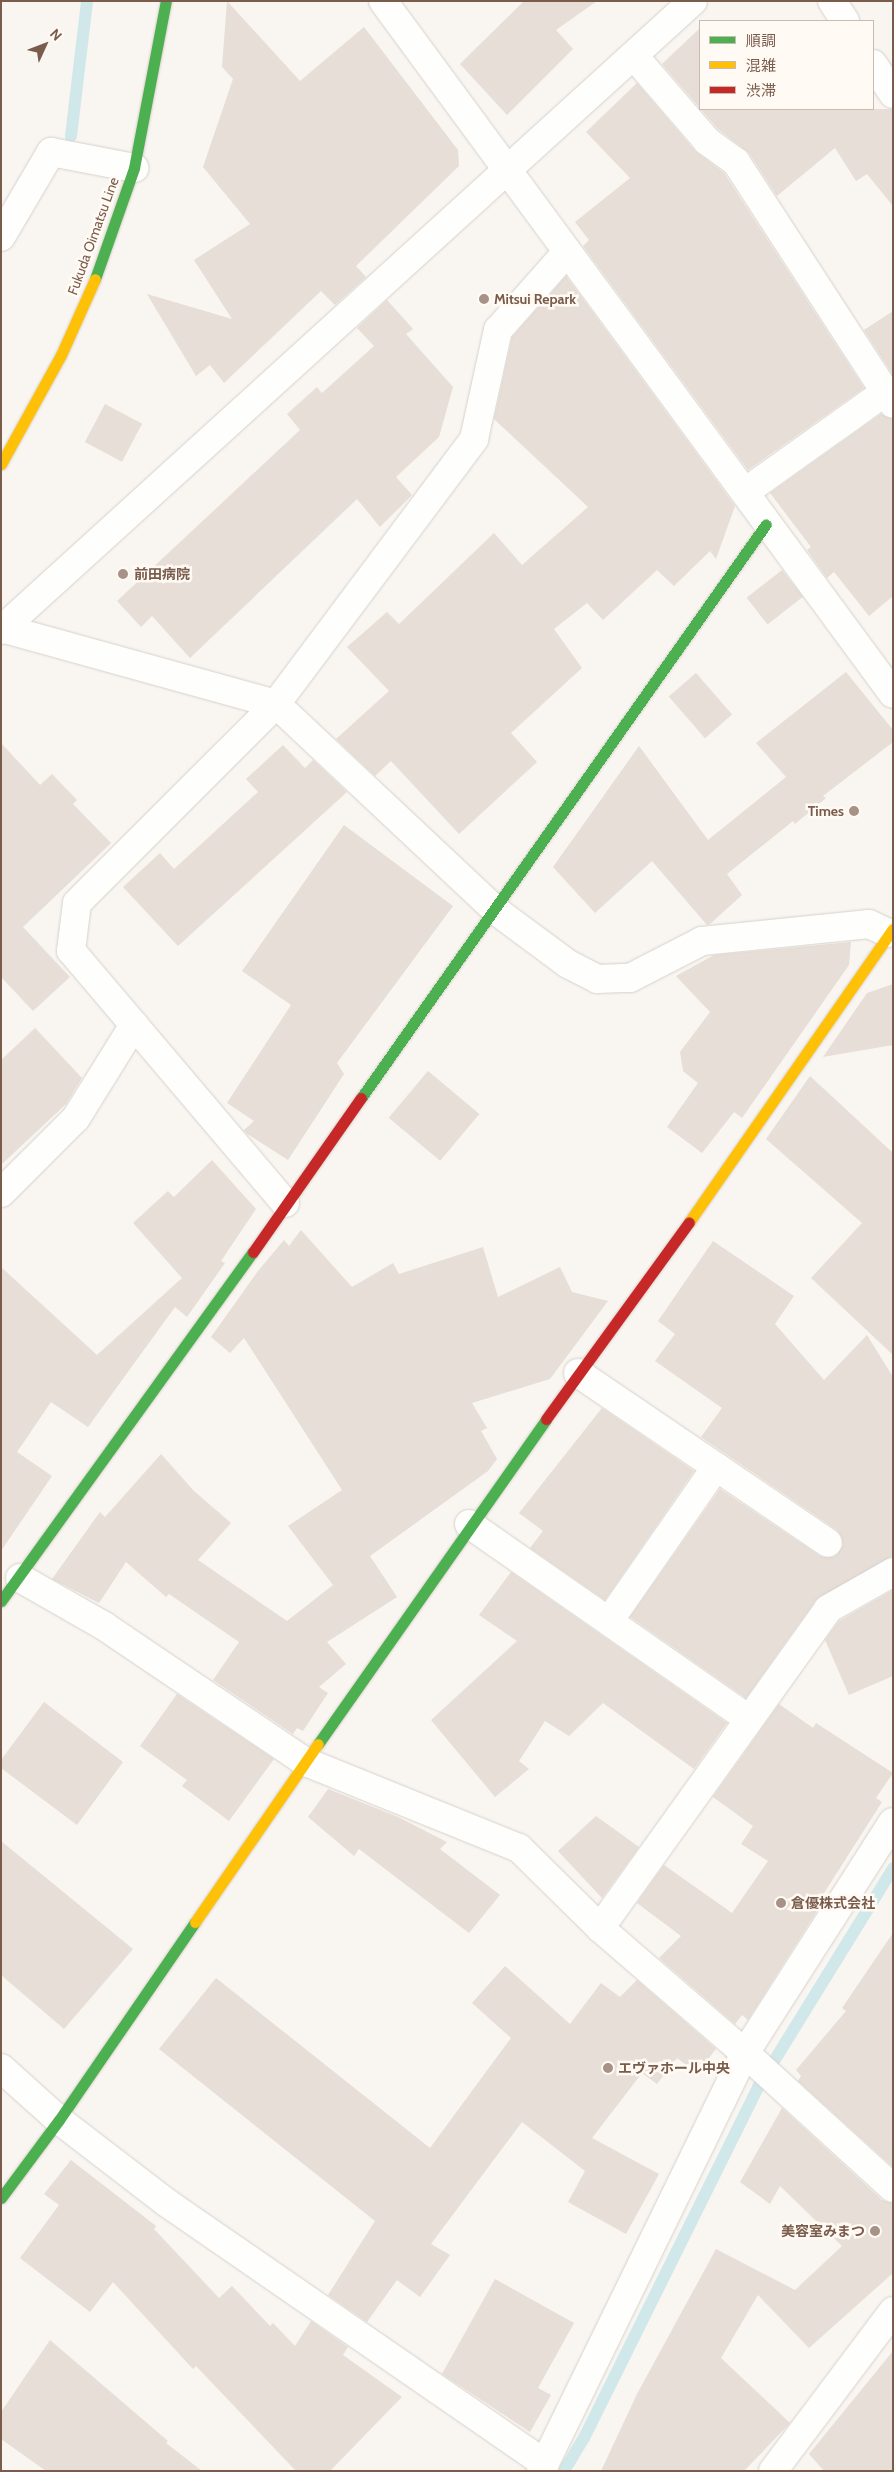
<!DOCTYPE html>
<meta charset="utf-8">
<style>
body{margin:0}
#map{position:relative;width:894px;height:2472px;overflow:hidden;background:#f9f5f0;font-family:Cabin,"Noto Sans JP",sans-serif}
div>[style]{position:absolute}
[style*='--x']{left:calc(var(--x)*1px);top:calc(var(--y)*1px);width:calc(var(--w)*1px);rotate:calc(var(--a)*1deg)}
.stream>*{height:12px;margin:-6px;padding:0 6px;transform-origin:6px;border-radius:6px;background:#d0e8ea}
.building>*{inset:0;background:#e6ded7;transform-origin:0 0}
.roads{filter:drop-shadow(0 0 1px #d7d1cb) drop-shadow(0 0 1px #d7d1cb)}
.street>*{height:28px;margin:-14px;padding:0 14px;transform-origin:14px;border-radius:14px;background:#fefefd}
.fast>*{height:11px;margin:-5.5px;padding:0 5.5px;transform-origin:5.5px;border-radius:5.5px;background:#4caf50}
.slow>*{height:11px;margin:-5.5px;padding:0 5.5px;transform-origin:5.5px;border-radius:5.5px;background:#ffc107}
.jam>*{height:11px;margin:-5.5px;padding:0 5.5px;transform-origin:5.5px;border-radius:5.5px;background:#c62828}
.dots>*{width:14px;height:14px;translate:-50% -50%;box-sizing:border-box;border:2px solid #fffaf3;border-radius:50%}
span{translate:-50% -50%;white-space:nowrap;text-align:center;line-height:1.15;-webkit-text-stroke:5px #fffaf3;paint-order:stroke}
.street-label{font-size:14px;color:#7a5c4d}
.poi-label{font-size:14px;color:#7a5c4d;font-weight:700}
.left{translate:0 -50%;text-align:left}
.right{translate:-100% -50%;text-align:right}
.frame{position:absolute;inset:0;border:2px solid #7a5c4d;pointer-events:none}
.legend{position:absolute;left:699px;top:20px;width:175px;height:90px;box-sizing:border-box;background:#fffaf3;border:1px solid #cabbb1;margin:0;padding:6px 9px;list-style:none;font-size:15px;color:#7a5c4d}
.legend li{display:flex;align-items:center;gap:10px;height:25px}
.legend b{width:25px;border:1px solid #cabbb1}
.north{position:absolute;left:20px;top:20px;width:50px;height:50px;-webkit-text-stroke:4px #fffaf3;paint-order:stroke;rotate:47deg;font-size:14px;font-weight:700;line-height:20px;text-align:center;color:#7a5c4d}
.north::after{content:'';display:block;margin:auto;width:18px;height:22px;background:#7a5c4d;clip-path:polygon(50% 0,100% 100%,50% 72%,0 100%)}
</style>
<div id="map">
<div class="stream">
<i style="--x:71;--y:136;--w:136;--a:-83.2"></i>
<i style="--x:564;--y:2471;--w:39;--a:-59"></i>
<i style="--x:584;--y:2438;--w:392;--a:-63.6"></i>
<i style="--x:758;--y:2087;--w:257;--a:-58.3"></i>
</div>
<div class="building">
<i style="clip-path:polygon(227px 1px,300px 81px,364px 27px,458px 150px,459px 166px,356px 266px,366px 277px,335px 305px,321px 291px,224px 383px,210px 365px,196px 376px,147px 294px,232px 319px,194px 260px,250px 224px,203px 167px,233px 79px,222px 67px)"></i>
<i style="clip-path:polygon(524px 1px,597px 1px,556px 30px,573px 49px,507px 115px,460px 64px)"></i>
<i style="clip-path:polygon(700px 28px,700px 109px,893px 109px,893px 206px,867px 174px,856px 181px,835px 148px,777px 196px,749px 153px,718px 129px,662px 64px)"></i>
<i style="clip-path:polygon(637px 83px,695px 151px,724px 173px,864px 388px,748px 470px,583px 246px,589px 240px,575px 222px,630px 178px,586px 132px)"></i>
<i style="clip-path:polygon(566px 276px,735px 506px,716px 559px,710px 551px,674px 586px,657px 570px,603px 620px,587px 603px,554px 629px,582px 668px,511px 733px,537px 762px,459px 834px,391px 761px,375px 776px,336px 739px,389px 691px,347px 647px,387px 612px,399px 624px,494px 533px,522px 565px,588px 507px,494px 419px,512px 337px)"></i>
<i style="clip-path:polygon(387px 300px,413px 329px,406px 334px,453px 387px,439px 437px,396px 477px,412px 495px,380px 527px,357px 499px,190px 658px,152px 616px,141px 627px,117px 601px,300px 430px,287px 414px,317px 387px,322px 393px,374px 346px,357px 328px)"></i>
<i style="clip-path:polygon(893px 311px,893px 375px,864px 330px)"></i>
<i style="left:105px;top:404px;width:42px;height:43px;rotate:28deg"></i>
<i style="clip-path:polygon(881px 414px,893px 419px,893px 596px,869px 616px,834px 572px,827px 578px,807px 550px,811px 547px,770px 493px)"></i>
<i style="left:782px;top:570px;width:34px;height:45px;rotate:52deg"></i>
<i style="clip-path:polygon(846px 672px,893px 730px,893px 742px,823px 796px,826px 798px,795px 824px,793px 821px,727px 874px,742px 895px,710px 924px,707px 925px,652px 861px,595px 913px,553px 867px,639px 746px,708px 840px,786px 777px,756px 743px)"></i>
<i style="left:696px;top:673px;width:55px;height:36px;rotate:49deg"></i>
<i style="clip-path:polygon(1px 743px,40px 785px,52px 774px,77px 800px,73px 804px,111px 843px,23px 927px,70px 977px,33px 1011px,1px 977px)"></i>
<i style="clip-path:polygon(283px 745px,305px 768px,313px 760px,347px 792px,178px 946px,123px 887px,160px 853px,174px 869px,258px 792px,246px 779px)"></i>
<i style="clip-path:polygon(344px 825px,453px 906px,337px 1063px,344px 1074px,288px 1160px,246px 1133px,244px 1130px,254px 1121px,227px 1103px,291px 1005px,242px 971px)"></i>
<i style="clip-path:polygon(851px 942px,849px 965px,742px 1118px,734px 1112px,702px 1153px,667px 1127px,698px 1083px,683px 1071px,680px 1052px,710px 1012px,676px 976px,714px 955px)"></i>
<i style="clip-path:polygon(893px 984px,893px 1045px,823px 1057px,867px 993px)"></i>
<i style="clip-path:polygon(35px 1028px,82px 1078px,66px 1104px,1px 1165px,1px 1060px)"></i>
<i style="left:428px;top:1071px;width:67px;height:61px;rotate:40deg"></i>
<i style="clip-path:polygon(810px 1076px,893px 1153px,893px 1355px,811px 1278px,862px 1223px,766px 1139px)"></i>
<i style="clip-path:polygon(212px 1160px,256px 1209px,221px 1261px,225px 1263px,187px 1317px,175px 1307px,88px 1427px,51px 1402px,17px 1452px,52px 1476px,1px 1551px,1px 1267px,97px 1355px,182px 1278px,133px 1223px,168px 1191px,174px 1197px)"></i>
<i style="clip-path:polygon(301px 1230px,352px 1287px,393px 1263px,399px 1274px,483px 1247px,498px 1297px,560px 1267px,572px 1292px,608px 1301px,550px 1379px,472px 1403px,487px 1428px,481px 1431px,497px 1459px,488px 1471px,370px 1556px,397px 1597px,327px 1642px,346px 1664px,319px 1687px,328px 1693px,303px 1731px,297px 1728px,293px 1734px,213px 1680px,239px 1642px,169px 1594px,166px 1597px,126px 1562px,99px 1603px,52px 1579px,100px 1512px,105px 1517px,161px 1454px,194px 1491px,231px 1523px,198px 1560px,287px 1621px,333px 1585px,288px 1526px,342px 1490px,244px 1338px,230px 1353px,211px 1337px,258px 1271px,284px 1240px,289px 1246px)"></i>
<i style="clip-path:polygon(713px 1241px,794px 1296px,775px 1324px,824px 1380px,867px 1335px,893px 1377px,893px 1556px,816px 1600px,746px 1698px,630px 1617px,720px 1489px,820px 1556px,834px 1557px,843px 1545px,837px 1530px,701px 1437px,722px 1408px,655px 1361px,675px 1334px,658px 1321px)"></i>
<i style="clip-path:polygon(602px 1408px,694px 1471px,605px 1600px,530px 1548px,543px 1531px,519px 1513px)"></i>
<i style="clip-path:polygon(511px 1572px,727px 1723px,694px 1769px,603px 1703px,569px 1736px,545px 1721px,519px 1761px,529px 1769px,495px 1797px,431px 1720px,517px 1641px,479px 1615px)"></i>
<i style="clip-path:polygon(893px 1590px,893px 1676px,849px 1695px,825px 1640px,839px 1621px)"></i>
<i style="clip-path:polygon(177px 1694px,274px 1759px,229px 1821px,182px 1786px,187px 1780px,140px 1746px)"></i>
<i style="clip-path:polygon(44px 1702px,123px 1762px,77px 1825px,1px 1768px,1px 1760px)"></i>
<i style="clip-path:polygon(779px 1704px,813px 1728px,816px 1723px,893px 1773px,876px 1798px,882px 1802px,819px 1901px,822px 1903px,748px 2020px,742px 2015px,735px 2024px,659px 1958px,681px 1936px,637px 1903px,664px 1865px,732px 1913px,768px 1861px,741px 1844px,753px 1826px,713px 1797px)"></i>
<i style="clip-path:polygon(328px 1789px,398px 1817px,447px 1842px,440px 1849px,500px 1895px,469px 1933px,359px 1849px,354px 1856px,308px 1817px)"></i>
<i style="clip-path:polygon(596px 1816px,639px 1847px,602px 1898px,558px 1851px)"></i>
<i style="clip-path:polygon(1px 1841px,133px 1949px,64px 2029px,1px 1975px)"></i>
<i style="clip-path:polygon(893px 1933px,893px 2167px,798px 2081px,801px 2076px,796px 2070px,846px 2011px,842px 2008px)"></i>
<i style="clip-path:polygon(505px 1966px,570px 2024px,601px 1983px,620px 1997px,637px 1980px,716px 2049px,697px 2073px,677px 2058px,657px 2084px,642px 2073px,592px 2138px,659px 2174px,626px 2234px,568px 2202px,585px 2171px,522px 2122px,431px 2244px,450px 2255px,420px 2297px,397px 2280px,367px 2322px,328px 2295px,375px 2221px,159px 2049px,216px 1978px,430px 2148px,511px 2038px,472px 2003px)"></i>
<i style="clip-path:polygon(782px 2108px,882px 2200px,893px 2203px,893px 2273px,809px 2348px,758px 2295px,721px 2358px,790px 2423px,744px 2471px,601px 2471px,637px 2394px,716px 2249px,795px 2290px,842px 2246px,780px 2186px,770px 2204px,740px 2182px)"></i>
<i style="clip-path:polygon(71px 2160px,156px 2226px,154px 2229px,219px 2298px,232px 2286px,270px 2326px,273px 2323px,295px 2346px,311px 2321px,348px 2347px,343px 2355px,402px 2397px,330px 2471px,296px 2471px,196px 2366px,193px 2369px,113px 2282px,90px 2312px,20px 2258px,59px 2205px,44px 2194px)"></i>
<i style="clip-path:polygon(495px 2279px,574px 2323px,538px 2388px,551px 2395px,530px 2432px,442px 2374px)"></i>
<i style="clip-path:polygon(50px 2340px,168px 2441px,166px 2443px,202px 2471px,46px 2471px,1px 2439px,1px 2412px)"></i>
<i style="clip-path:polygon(893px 2351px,893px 2471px,824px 2471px,809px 2454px)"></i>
</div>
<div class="roads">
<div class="street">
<i style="--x:383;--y:1;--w:860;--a:53.65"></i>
<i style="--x:832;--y:1;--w:24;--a:57"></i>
<i style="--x:634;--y:56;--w:112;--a:49.3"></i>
<i style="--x:707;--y:141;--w:36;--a:36"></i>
<i style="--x:736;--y:162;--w:288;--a:57"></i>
<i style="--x:873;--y:64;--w:36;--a:56"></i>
<i style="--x:1;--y:237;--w:99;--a:-59.5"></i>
<i style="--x:51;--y:152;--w:85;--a:10.9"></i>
<i style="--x:745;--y:492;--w:172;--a:-35.5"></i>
<i style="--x:5;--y:629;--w:281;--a:15.5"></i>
<i style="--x:276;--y:704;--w:301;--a:43.2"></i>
<i style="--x:495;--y:910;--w:91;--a:36.5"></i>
<i style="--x:568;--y:964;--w:33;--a:27"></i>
<i style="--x:597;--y:979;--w:33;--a:-2"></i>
<i style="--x:630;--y:978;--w:81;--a:-27.2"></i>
<i style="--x:702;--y:941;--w:168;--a:-5.8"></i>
<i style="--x:869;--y:924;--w:21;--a:25"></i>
<i style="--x:1;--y:630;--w:935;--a:-42.27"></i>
<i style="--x:1;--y:1193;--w:106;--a:-45"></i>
<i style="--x:76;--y:1118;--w:110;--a:-58.1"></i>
<i style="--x:285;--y:1203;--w:331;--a:-130.3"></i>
<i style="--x:71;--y:951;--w:48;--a:-82.9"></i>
<i style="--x:77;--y:903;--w:281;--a:-45"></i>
<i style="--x:276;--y:704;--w:331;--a:-53.2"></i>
<i style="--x:474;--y:439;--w:112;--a:-77.6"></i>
<i style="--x:498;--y:330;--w:104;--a:-48.5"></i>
<i style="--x:578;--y:1373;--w:302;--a:34.2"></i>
<i style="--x:469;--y:1524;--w:341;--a:34.9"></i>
<i style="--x:20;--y:1578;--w:97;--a:29.7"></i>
<i style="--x:104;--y:1626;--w:244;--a:34"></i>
<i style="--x:306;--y:1762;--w:230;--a:22"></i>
<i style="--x:519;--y:1848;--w:114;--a:44.6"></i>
<i style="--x:600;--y:1928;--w:191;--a:40.8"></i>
<i style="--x:745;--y:2053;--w:200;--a:42.4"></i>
<i style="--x:609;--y:1621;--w:188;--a:-55.2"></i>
<i style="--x:600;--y:1928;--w:392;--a:-54.4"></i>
<i style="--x:828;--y:1609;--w:75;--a:-29.6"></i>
<i style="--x:1;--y:2068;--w:78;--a:41.9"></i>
<i style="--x:59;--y:2120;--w:136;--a:37.5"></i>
<i style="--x:167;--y:2203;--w:459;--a:34.6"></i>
<i style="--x:541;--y:2471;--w:465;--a:-64"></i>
<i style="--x:745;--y:2053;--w:274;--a:-57.4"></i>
<i style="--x:773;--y:2471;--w:200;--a:-53.1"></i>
</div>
<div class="fast">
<i style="--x:95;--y:279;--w:118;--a:-70.6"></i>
<i style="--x:134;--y:168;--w:170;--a:-79.2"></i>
<i style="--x:361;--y:1098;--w:702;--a:-54.79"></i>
<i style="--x:1;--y:1601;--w:430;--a:-54.2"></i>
<i style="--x:318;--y:1744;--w:397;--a:-54.9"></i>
<i style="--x:1;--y:2198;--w:97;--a:-53.4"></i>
<i style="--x:59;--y:2120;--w:240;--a:-55.5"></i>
</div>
<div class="slow">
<i style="--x:1;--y:464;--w:124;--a:-61.2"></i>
<i style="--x:61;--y:355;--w:83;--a:-65.9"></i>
<i style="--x:689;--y:1222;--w:357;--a:-55.2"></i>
<i style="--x:195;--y:1922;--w:216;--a:-55.4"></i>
</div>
<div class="jam">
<i style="--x:253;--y:1252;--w:188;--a:-55"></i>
<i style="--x:546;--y:1419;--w:243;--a:-54"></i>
</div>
</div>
<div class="dots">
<i style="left:484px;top:299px;background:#a69286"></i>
<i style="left:123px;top:574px;background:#a69286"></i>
<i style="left:854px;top:811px;background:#a69286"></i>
<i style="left:781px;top:1903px;background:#a69286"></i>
<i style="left:608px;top:2068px;background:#a69286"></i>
<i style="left:875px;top:2231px;background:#a69286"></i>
</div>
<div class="street-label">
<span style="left:93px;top:236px;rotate:-70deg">Fukuda Oimatsu Line</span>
</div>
<div class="poi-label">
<span class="left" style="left:494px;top:299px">Mitsui Repark</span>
<span class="left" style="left:134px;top:574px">前田病院</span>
<span class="right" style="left:844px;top:811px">Times</span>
<span class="left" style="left:791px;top:1903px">倉優株式会社</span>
<span class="left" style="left:618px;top:2068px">エヴァホール中央</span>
<span class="right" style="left:865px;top:2231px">美容室みまつ</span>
</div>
<div class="frame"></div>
<ul class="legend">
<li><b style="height:6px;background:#4caf50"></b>順調</li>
<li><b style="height:6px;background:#ffc107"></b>混雑</li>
<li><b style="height:6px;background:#c62828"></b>渋滞</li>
</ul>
<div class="north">N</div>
</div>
